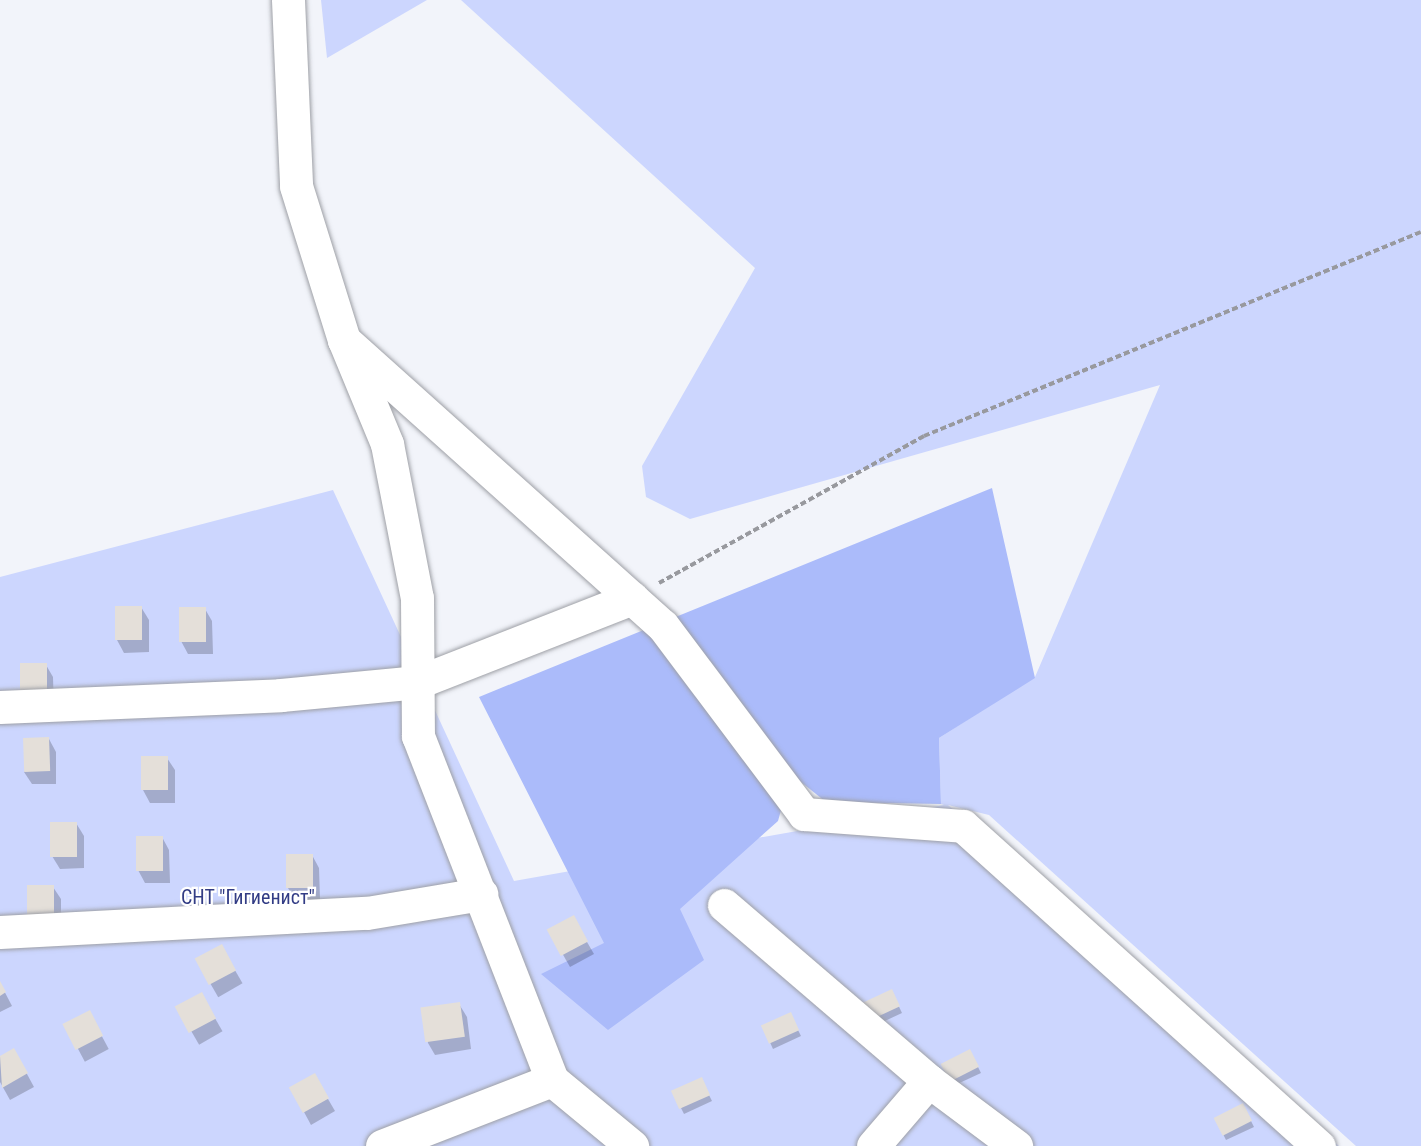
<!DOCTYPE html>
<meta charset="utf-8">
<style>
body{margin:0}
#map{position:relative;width:1421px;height:1146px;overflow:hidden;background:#f2f4fa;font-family:"Roboto Condensed",sans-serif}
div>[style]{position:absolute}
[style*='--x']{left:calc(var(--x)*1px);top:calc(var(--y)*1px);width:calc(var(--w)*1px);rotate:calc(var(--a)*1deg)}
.green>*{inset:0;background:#ccd6fe}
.forest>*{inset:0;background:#abbbfa}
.shadow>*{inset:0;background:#0003;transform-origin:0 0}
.building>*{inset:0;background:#e4dfd9;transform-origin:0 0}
.path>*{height:4px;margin-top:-2px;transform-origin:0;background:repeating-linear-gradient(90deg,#98999e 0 6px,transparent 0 9px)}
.roads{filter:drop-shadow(0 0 2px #9ea0a6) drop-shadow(0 0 2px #9ea0a6)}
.minor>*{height:33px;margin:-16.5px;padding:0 16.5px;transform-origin:16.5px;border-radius:16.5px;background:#fff}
span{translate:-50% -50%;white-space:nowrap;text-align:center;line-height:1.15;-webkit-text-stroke:4.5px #fff;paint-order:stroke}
.park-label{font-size:20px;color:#323c85}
</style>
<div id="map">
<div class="green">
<i style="clip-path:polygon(321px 0,427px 0,327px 58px)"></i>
<i style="clip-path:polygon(461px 0,1421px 0,1421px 1146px,1356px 1146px,989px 815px,948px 805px,1339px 1146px,0 1146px,0 577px,333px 490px,514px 881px,944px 805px,941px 804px,939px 738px,1035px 677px,1160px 385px,690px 519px,646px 497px,642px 466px,755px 268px)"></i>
</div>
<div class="forest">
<i style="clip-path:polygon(992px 488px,1035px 678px,939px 738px,941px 804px,826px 802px,791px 774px,778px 821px,680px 909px,704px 960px,608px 1030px,541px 974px,604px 943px,479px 697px)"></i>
</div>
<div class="shadow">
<i style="clip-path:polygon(141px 607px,149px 620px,149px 652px,124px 653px,117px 640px)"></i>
<i style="clip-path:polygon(205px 609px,212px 621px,213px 654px,188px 654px,181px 641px)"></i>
<i style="clip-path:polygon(46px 665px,53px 677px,54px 710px,29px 710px)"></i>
<i style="clip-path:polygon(49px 739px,56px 752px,56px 784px,32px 784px,24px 772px)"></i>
<i style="clip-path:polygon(167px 758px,175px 770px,175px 803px,150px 803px,143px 790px)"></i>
<i style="clip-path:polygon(76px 823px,84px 836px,84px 868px,60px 869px,52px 856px)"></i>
<i style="clip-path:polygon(162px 837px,169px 850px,170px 883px,145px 883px,138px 870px)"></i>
<i style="clip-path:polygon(312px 855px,319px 868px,320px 900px,295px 900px,288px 888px)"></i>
<i style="clip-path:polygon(29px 887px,53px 887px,61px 899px,61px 931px)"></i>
<i style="clip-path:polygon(549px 930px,580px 930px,594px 954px,570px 967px)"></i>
<i style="left:221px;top:946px;width:43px;height:28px;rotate:60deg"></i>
<i style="clip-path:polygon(0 983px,12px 1006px,0 1012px)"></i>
<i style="left:201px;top:994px;width:43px;height:27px;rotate:60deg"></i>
<i style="clip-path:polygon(894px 996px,902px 1013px,874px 1026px,864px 1003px)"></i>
<i style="clip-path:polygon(459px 1004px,467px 1017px,471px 1049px,435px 1055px,428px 1043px,423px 1010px)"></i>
<i style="left:89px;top:1012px;width:42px;height:27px;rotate:62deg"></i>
<i style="clip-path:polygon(793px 1020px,801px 1036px,773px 1049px,763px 1027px)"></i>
<i style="clip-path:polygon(14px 1050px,34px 1087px,10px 1100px,0 1082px,0 1057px)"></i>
<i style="clip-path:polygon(973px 1057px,981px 1073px,953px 1086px,942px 1064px)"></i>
<i style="clip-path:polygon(314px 1075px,335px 1111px,311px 1125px,304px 1112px)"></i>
<i style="clip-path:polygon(704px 1085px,712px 1101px,684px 1114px,681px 1108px)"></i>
<i style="clip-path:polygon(1246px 1111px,1254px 1127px,1226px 1140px,1223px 1134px)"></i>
</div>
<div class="building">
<i style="left:115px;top:606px;width:27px;height:34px"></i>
<i style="left:179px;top:607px;width:27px;height:35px"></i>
<i style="left:47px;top:663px;width:35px;height:27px;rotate:90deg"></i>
<i style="left:49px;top:737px;width:34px;height:26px;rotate:88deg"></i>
<i style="left:168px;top:756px;width:34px;height:27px;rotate:90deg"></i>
<i style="left:50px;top:822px;width:27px;height:35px"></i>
<i style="left:136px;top:836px;width:27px;height:35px"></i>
<i style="left:286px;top:854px;width:27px;height:34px"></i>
<i style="left:27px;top:885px;width:27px;height:35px"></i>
<i style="left:574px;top:915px;width:30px;height:31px;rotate:62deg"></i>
<i style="left:222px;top:944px;width:30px;height:31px;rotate:62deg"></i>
<i style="clip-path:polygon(0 981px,6px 992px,0 996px)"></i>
<i style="left:892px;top:989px;width:19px;height:33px;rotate:65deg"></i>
<i style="left:202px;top:992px;width:30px;height:31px;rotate:62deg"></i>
<i style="left:460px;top:1002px;width:35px;height:40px;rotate:82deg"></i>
<i style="left:90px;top:1010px;width:29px;height:31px;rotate:63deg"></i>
<i style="left:791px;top:1012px;width:20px;height:33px;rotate:66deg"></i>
<i style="clip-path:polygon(14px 1048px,28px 1073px,2px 1088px,0 1056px)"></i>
<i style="left:970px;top:1049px;width:20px;height:33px;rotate:63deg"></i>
<i style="left:315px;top:1073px;width:29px;height:30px;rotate:61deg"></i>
<i style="left:702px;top:1077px;width:20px;height:34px;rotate:66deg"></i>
<i style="left:1243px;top:1103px;width:20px;height:33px;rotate:63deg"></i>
</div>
<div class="path">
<i style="--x:659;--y:583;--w:303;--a:-29"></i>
<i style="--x:924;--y:436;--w:537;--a:-22.32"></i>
</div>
<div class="roads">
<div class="minor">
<i style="--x:288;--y:0;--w:186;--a:87.5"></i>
<i style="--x:296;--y:186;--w:161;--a:72.7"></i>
<i style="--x:344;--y:340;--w:113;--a:67.5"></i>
<i style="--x:387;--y:444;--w:157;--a:79"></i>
<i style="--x:417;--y:598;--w:138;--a:89.6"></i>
<i style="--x:418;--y:736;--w:369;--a:68.7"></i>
<i style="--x:552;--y:1080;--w:104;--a:39.5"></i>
<i style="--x:344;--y:340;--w:428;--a:41.9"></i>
<i style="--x:663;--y:626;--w:235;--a:53.1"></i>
<i style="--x:804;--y:814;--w:159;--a:4.3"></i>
<i style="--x:963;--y:826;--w:479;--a:42"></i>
<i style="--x:0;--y:707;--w:281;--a:-2.4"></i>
<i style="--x:281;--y:695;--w:138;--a:-5.4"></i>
<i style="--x:418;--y:682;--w:230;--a:-21.4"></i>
<i style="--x:724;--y:905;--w:270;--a:40.6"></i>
<i style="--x:929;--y:1081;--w:109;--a:36.8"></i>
<i style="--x:0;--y:932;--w:367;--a:-3"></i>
<i style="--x:367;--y:913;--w:116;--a:-9.5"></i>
<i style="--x:382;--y:1146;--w:182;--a:-21.2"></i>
<i style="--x:873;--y:1146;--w:86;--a:-49.3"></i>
</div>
</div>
<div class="park-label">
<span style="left:248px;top:897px">СНТ "Гигиенист"</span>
</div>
</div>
